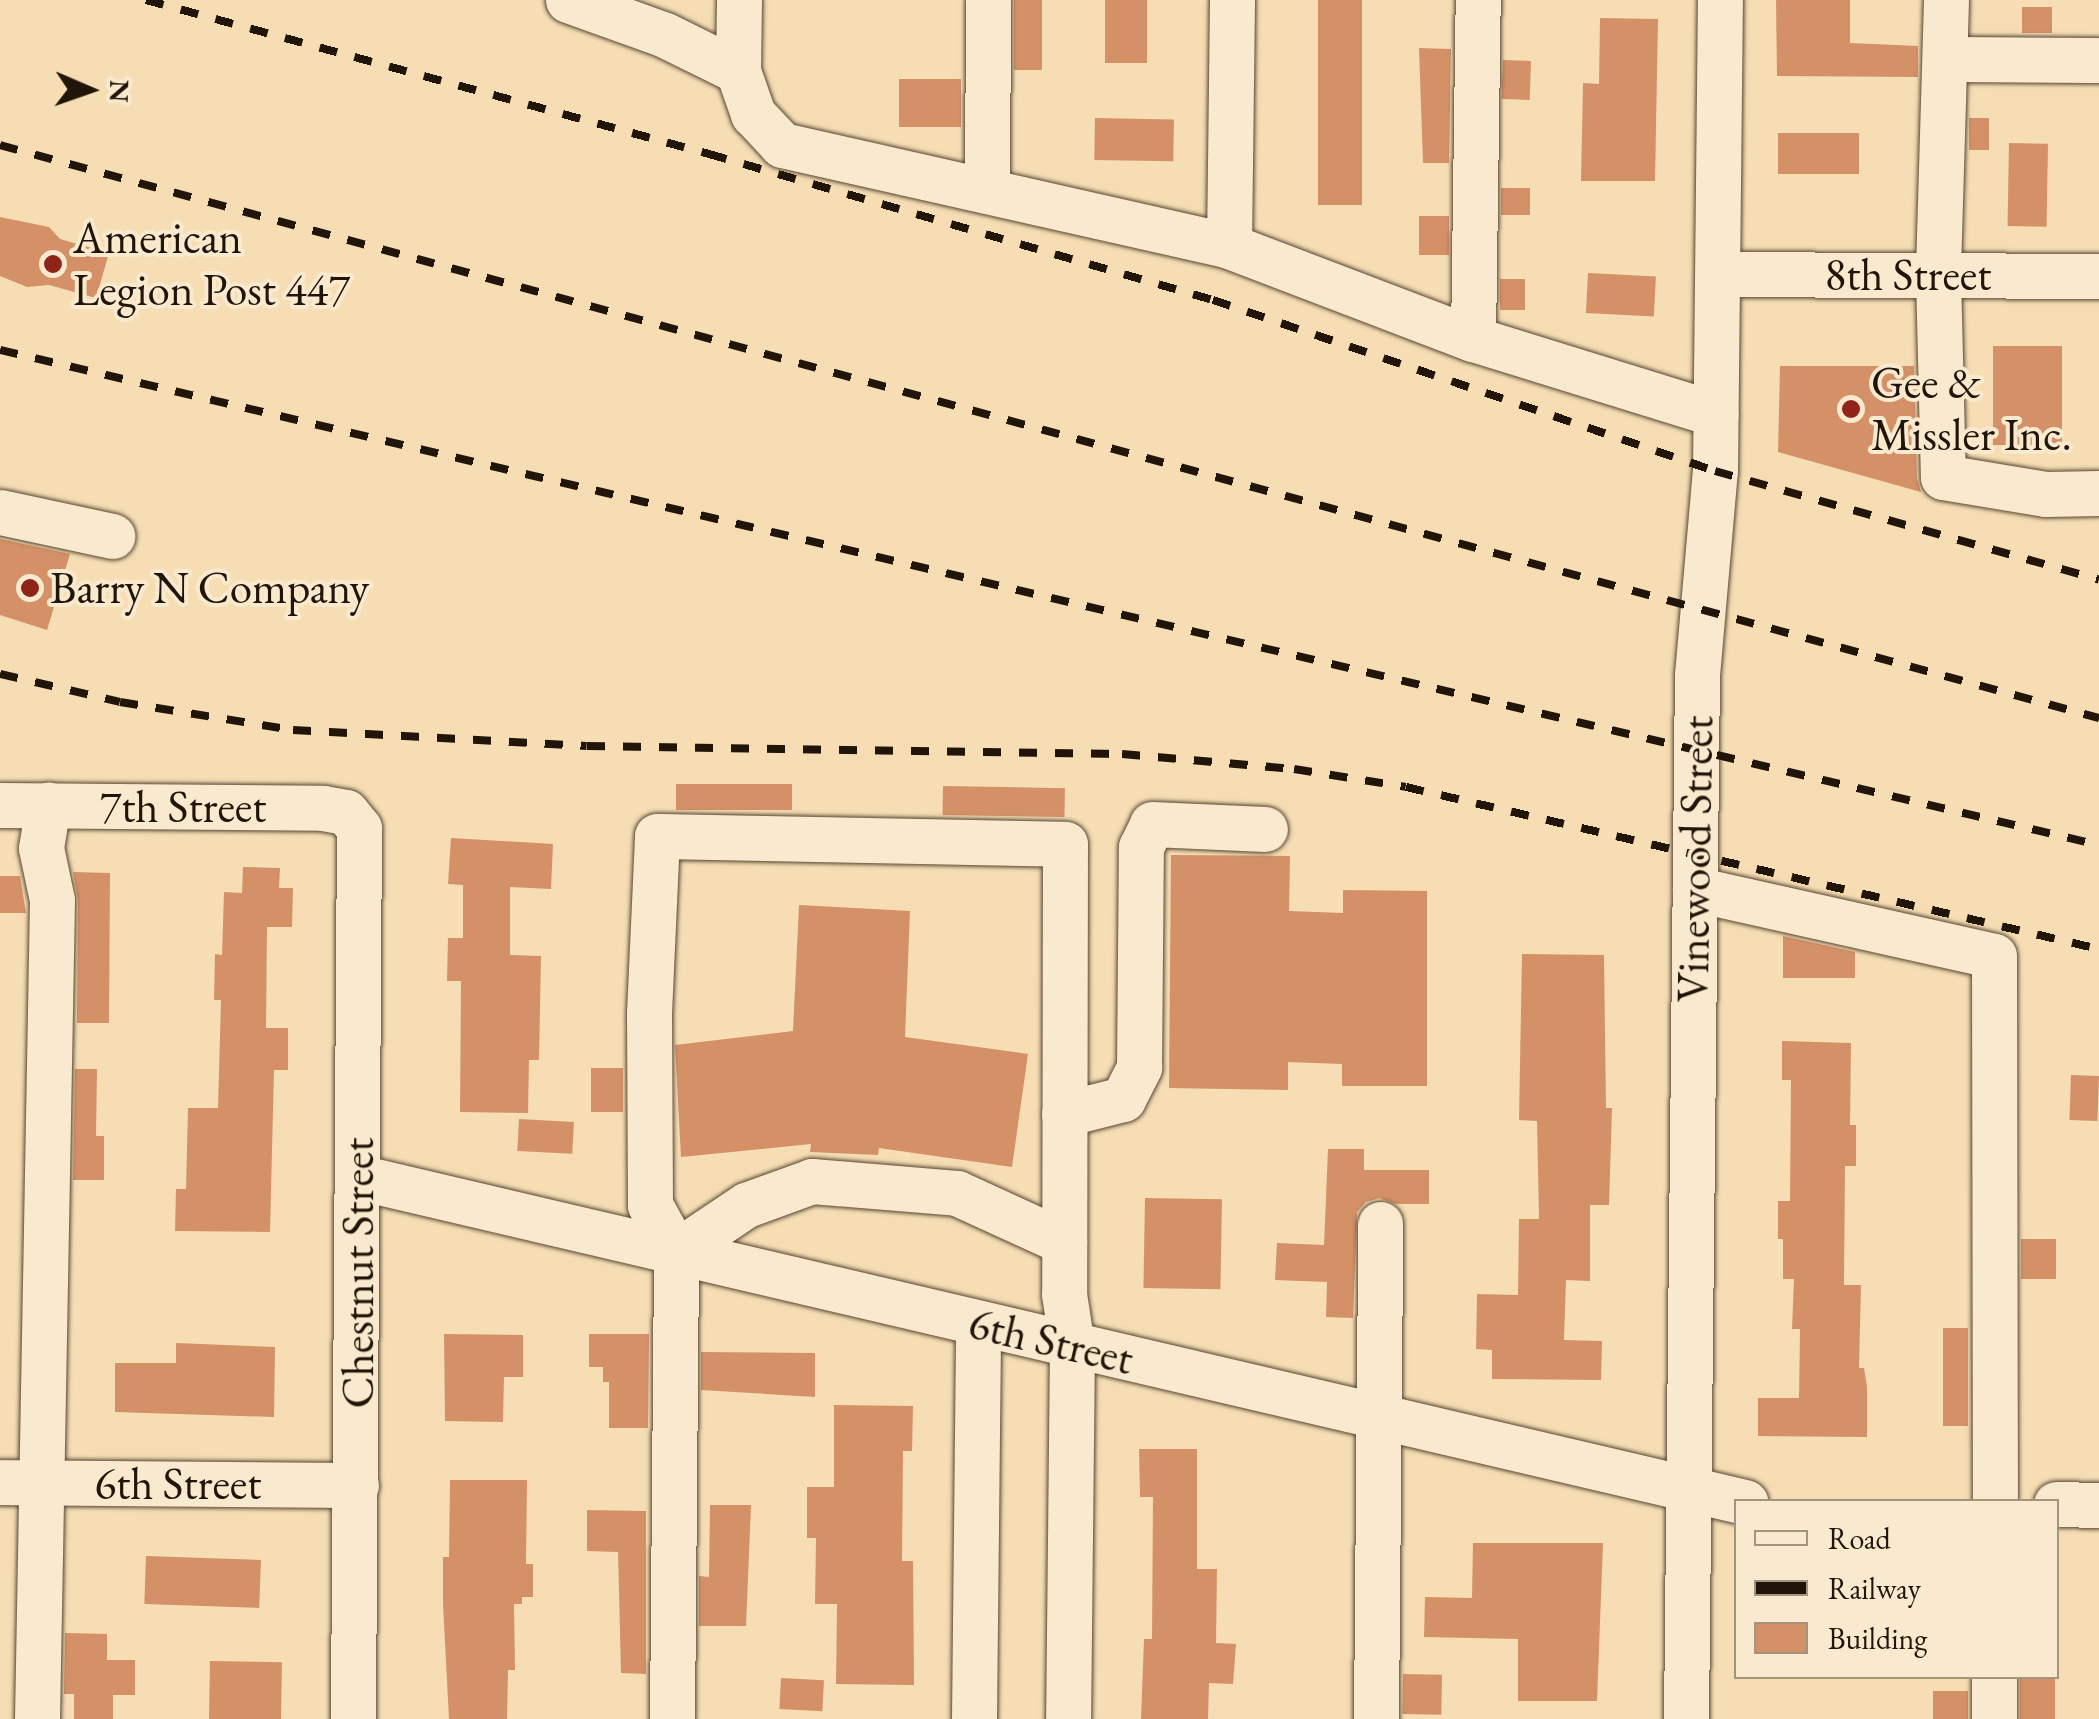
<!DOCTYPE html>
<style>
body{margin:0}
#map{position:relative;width:2099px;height:1719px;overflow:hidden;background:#f6ddb3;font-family:"EB Garamond",serif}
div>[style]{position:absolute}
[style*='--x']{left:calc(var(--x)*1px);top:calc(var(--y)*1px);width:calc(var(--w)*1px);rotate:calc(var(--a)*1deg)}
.building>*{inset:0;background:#d49167;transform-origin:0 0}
.roads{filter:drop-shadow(0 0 2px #564633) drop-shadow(0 0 2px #564633)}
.minor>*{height:45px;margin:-22.5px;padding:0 22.5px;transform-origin:22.5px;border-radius:22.5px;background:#f9e9ce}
.rail>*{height:8px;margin-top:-4px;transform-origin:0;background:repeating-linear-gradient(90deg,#211408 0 18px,transparent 0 36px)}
.dots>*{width:28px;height:28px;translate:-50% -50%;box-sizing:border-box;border:5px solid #f9e9ce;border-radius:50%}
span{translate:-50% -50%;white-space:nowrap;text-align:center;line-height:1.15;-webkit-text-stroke:8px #f9e9ce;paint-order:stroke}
.poi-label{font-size:45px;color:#211408}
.left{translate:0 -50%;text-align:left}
.street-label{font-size:45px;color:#211408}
.legend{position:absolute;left:1734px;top:1499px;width:325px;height:180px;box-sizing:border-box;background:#f9e9ce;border:2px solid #a3947f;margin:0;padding:12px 18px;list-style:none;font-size:30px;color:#211408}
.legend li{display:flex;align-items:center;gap:20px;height:50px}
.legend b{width:50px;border:2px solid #a3947f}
.north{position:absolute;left:40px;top:40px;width:100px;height:100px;-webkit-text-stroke:8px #f9e9ce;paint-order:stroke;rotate:92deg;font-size:28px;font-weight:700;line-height:40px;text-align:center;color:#211408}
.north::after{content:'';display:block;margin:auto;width:35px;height:45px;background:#211408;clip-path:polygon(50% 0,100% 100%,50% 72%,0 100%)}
</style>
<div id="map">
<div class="building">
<i style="left:1014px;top:0;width:28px;height:70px"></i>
<i style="left:1105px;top:0;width:42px;height:63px"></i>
<i style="left:1318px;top:0;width:44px;height:205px"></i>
<i style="clip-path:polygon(1776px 0,1850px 0,1850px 43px,1918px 46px,1918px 77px,1777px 76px)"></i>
<i style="left:2022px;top:7px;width:30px;height:26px"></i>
<i style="clip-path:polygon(1600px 18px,1658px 19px,1655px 181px,1581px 181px,1583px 83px,1599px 84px)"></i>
<i style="clip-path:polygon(1419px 48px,1451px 49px,1449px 163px,1423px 163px)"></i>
<i style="left:1503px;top:60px;width:28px;height:39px;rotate:2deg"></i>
<i style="left:899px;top:79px;width:62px;height:48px"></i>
<i style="left:1095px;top:118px;width:79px;height:42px;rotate:1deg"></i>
<i style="left:1969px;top:118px;width:20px;height:32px"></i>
<i style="left:1778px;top:133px;width:81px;height:41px"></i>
<i style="left:2009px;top:143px;width:39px;height:83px;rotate:1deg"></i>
<i style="left:1501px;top:188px;width:29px;height:27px"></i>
<i style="left:1419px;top:216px;width:30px;height:39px"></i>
<i style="clip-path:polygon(0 217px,49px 227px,60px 239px,109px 253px,96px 298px,49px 285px,27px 287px,0 276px)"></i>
<i style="left:1588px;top:273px;width:68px;height:40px;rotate:3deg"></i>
<i style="left:1500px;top:279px;width:25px;height:31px"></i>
<i style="left:1993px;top:346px;width:69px;height:99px"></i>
<i style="clip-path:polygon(1780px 366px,1914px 366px,1917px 478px,1921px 492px,1778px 452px)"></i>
<i style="clip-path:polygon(0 539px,70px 554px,47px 630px,0 615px)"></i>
<i style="left:676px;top:784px;width:116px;height:26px"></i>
<i style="left:943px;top:786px;width:122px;height:29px;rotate:1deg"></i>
<i style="clip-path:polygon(451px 838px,553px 844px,551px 889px,510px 887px,510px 955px,541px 956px,539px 1060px,529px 1060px,528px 1113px,460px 1112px,461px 981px,447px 981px,448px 938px,463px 938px,463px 885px,448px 884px)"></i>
<i style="clip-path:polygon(1171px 855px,1290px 856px,1289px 911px,1343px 913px,1343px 890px,1427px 891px,1427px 1086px,1342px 1086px,1342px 1064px,1288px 1062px,1288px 1090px,1169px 1088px)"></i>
<i style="clip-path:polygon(243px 867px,280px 868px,279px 888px,293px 888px,292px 927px,267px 927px,266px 1028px,288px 1028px,288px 1070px,274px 1070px,270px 1232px,175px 1231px,176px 1189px,186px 1189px,188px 1108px,218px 1108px,221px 1000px,214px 1000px,215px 954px,222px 955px,224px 892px,242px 893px)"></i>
<i style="clip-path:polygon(73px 872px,110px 873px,109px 1023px,77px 1023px,78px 900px)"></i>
<i style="clip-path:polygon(0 876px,20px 876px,26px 913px,0 913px)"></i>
<i style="clip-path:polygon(799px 905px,910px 911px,905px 1037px,1028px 1054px,1012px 1167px,879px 1148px,878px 1155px,810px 1152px,811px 1144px,681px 1157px,675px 1045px,793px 1031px)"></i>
<i style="clip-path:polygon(1783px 936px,1855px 952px,1855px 978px,1783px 978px)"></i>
<i style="clip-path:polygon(1522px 954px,1604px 955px,1606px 1108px,1612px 1108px,1609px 1205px,1590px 1205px,1590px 1281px,1566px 1280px,1564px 1340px,1602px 1341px,1601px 1380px,1492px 1379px,1492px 1350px,1476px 1349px,1477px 1294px,1518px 1295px,1519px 1219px,1539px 1219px,1537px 1121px,1519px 1120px)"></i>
<i style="clip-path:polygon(1782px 1041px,1851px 1043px,1850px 1125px,1856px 1125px,1856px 1166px,1845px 1166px,1844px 1285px,1861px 1285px,1859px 1368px,1864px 1368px,1867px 1387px,1867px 1437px,1758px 1436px,1758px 1398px,1799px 1398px,1800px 1329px,1792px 1329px,1794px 1279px,1783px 1279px,1783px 1239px,1778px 1239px,1778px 1201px,1790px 1201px,1791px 1080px,1782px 1080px)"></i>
<i style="left:591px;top:1068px;width:32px;height:44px"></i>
<i style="clip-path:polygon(75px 1069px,97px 1069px,96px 1136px,104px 1136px,104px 1180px,73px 1180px)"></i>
<i style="left:2071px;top:1075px;width:28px;height:45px;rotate:2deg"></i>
<i style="left:519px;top:1119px;width:55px;height:32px;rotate:3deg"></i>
<i style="clip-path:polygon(1328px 1149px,1364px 1149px,1364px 1170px,1429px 1170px,1429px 1204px,1396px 1204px,1379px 1198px,1366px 1202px,1357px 1212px,1353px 1318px,1326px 1317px,1327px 1282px,1275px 1280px,1277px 1243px,1324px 1245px)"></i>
<i style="left:1145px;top:1198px;width:77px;height:90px;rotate:1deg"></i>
<i style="left:2021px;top:1239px;width:35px;height:40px"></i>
<i style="left:1943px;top:1328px;width:25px;height:98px"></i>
<i style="clip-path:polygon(444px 1334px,523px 1335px,523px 1377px,504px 1377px,503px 1422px,445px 1421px)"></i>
<i style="clip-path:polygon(589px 1334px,649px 1334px,648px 1428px,609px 1428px,609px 1382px,603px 1382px,603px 1367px,589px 1367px)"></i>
<i style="clip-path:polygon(176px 1343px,275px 1347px,274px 1417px,115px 1412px,115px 1363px,176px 1363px)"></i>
<i style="clip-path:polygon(701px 1352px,815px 1353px,815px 1397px,701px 1390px)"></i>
<i style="clip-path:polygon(834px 1405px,913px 1406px,912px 1451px,903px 1451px,902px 1561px,913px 1561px,914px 1685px,836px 1684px,837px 1604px,815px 1604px,816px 1538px,807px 1538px,807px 1487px,834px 1487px)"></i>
<i style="clip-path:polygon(1139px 1449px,1197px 1449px,1197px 1569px,1217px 1569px,1216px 1643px,1236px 1644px,1233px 1684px,1209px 1683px,1208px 1719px,1141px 1719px,1144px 1639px,1152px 1639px,1153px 1497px,1140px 1497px)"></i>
<i style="clip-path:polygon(450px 1480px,527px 1480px,526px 1564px,533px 1564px,533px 1597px,522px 1597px,522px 1604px,514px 1604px,515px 1670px,508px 1670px,507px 1719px,449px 1719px,443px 1604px,443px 1557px,449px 1557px)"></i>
<i style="clip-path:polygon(710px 1505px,751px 1505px,746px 1626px,699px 1626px,699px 1576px,709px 1577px)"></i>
<i style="clip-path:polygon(587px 1510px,646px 1511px,646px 1674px,621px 1673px,618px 1552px,587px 1551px)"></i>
<i style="clip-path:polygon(1473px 1543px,1603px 1543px,1597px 1701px,1518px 1701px,1518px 1639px,1424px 1637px,1425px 1597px,1472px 1598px)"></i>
<i style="left:146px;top:1556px;width:115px;height:48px;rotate:2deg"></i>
<i style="clip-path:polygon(65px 1633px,107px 1634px,107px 1660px,135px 1660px,135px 1695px,113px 1695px,113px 1719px,74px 1719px,74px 1694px,64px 1694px)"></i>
<i style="left:210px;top:1661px;width:72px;height:58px;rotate:1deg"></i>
<i style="left:1403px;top:1674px;width:39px;height:40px;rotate:1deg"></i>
<i style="left:2020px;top:1676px;width:35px;height:43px"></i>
<i style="left:781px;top:1678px;width:43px;height:31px;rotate:3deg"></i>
<i style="left:1933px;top:1691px;width:35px;height:28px"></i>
</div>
<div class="roads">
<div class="minor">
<i style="--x:568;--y:0;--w:103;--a:19.8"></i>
<i style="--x:665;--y:35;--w:81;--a:26.3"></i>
<i style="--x:739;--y:0;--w:71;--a:90.8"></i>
<i style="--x:738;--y:71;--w:46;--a:70.8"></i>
<i style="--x:753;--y:114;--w:42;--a:46.9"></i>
<i style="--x:782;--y:145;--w:458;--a:12.7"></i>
<i style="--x:1229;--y:246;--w:261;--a:20.9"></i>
<i style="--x:1473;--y:339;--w:254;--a:17.2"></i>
<i style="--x:1946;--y:0;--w:276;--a:91.7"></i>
<i style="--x:1938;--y:276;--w:201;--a:88.6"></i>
<i style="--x:1943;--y:477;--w:104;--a:9.4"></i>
<i style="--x:2046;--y:494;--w:53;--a:-1.1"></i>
<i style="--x:1946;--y:59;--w:153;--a:0.4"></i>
<i style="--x:987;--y:191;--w:191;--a:-89.7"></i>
<i style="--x:1229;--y:246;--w:246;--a:-89.3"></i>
<i style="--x:1718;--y:274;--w:381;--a:0.3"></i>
<i style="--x:1473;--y:339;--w:339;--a:-89.2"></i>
<i style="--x:0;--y:512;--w:115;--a:12.1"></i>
<i style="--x:0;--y:805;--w:323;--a:0.5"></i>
<i style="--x:323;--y:808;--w:23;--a:10"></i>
<i style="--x:346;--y:812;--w:21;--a:51"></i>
<i style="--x:359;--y:828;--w:891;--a:90.39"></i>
<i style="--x:1695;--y:889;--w:306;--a:12.6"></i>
<i style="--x:1994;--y:956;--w:546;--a:89.9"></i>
<i style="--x:1064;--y:1114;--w:61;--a:-14.3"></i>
<i style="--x:1123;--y:1099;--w:36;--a:-63"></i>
<i style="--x:1139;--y:1067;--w:220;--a:-89.5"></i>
<i style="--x:1141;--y:847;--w:25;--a:-64"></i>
<i style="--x:1152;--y:824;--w:113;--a:2.5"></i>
<i style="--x:358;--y:1177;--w:1425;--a:13.19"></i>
<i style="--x:676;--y:1252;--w:84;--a:-33.9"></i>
<i style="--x:746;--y:1205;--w:70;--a:-20"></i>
<i style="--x:812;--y:1181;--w:145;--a:4.7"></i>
<i style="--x:957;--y:1193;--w:118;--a:24.6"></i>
<i style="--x:0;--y:1482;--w:356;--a:0.5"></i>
<i style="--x:2056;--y:1504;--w:43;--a:1.3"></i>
<i style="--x:37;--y:1719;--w:819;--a:-88.95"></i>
<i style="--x:52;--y:900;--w:53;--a:-101.9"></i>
<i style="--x:41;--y:848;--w:44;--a:-80.8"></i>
<i style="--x:672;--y:1719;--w:467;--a:-89.5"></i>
<i style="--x:676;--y:1252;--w:54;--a:-119"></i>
<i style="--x:650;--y:1205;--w:192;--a:-90.3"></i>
<i style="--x:649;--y:1013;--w:177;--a:-87.4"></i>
<i style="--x:657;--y:836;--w:408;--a:1.1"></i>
<i style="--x:1065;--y:844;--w:450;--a:90.1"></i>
<i style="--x:1064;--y:1294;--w:53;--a:81.3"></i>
<i style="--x:1072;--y:1346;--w:373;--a:90.6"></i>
<i style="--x:974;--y:1719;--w:395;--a:-89.4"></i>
<i style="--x:1376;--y:1719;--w:495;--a:-89.5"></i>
<i style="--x:1686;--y:1719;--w:1044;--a:-89.4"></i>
<i style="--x:1697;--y:675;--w:205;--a:-85"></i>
<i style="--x:1715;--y:471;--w:471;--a:-89.4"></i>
<i style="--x:1994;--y:1719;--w:43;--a:-90"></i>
</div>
</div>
<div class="rail">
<i style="--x:146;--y:0;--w:584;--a:15.3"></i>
<i style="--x:709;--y:154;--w:525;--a:16.16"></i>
<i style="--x:1213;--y:300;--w:530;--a:18.81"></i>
<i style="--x:1715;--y:471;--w:399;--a:15.8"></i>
<i style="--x:0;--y:145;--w:2176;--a:15.27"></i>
<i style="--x:0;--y:350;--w:2157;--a:13.27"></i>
<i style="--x:0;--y:674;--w:123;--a:13.1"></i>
<i style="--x:120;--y:702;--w:175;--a:9.2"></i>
<i style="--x:293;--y:730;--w:294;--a:3.1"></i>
<i style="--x:587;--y:746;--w:535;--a:0.86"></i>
<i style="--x:1122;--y:754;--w:173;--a:5"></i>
<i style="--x:1294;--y:769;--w:113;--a:9.1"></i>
<i style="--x:1406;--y:787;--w:712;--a:13.16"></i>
</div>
<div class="dots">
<i style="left:53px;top:264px;background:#8f2418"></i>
<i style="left:1851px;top:409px;background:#8f2418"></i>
<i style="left:30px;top:588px;background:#8f2418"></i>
</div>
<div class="poi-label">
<span class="left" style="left:73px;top:264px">American<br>Legion Post 447</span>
<span class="left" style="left:1871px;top:409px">Gee &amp;<br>Missler Inc.</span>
<span class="left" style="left:50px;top:588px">Barry N Company</span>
</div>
<div class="street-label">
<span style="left:1908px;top:275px">8th Street</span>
<span style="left:183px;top:807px">7th Street</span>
<span style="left:1695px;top:859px;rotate:-89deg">Vinewood Street</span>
<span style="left:358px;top:1273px;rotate:-90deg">Chestnut Street</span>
<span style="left:1051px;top:1341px;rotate:13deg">6th Street</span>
<span style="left:178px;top:1484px">6th Street</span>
</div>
<ul class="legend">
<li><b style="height:12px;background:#f9e9ce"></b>Road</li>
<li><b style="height:12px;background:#211408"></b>Railway</li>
<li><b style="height:28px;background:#d49167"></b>Building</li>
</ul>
<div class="north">N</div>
</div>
